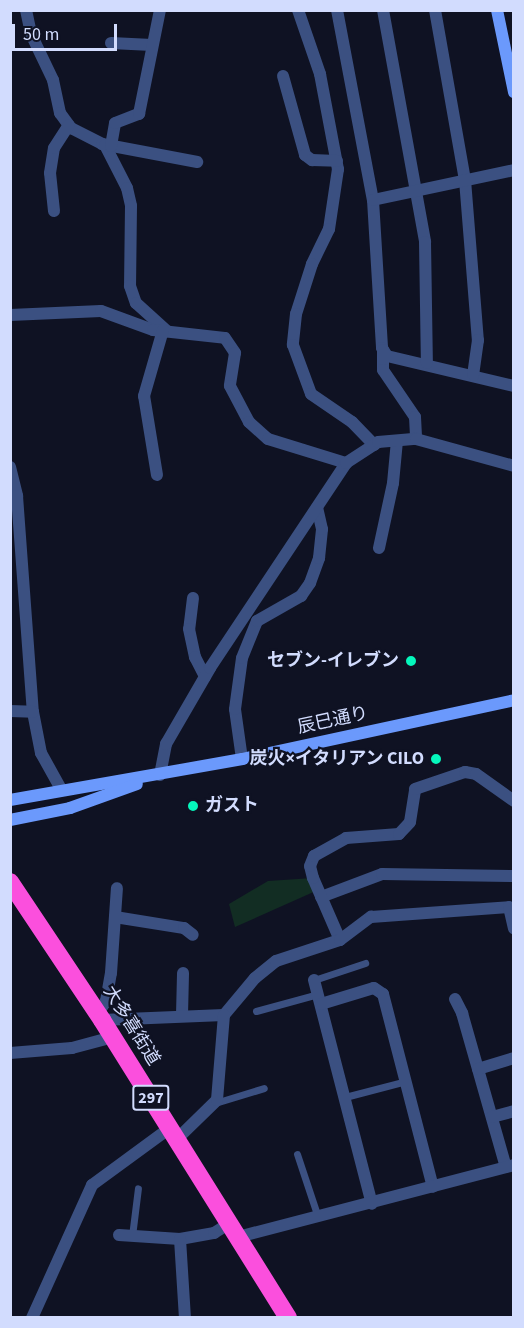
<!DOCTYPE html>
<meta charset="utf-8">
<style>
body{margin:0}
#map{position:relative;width:524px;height:1328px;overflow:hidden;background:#0f1223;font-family:"Source Sans 3","Noto Sans JP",sans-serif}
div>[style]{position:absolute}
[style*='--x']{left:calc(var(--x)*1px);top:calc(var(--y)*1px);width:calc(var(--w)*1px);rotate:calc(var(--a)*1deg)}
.green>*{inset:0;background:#122d23}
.lane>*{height:7px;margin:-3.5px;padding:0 3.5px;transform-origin:3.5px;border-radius:3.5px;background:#3b5081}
.street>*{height:12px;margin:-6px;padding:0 6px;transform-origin:6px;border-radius:6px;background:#3b5081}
.secondary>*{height:12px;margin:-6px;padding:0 6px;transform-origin:6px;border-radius:6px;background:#6b99fc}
.highway>*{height:18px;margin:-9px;padding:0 9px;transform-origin:9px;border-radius:9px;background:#fb4fdd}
.dots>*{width:16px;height:16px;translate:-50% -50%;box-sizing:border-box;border:3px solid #0f1223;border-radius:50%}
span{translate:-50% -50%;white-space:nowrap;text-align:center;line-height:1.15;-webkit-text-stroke:4.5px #0f1223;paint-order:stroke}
.shield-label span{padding:2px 4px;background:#0f1223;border:2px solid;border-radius:4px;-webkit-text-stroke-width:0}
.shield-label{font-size:16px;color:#d2dcfe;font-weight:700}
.poi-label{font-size:18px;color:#d2dcfe;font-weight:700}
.right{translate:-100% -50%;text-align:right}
.left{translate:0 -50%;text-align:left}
.street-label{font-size:18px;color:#d2dcfe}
.frame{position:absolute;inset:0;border:12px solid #d2dcfe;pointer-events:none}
.scale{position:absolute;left:12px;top:24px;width:105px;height:27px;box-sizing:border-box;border:3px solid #d2dcfe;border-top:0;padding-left:8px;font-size:18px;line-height:21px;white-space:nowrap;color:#d2dcfe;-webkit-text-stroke:4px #0f1223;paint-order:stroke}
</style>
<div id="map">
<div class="green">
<i style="clip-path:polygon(313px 878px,318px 890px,235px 927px,229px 904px,268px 881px)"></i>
</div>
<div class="lane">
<i style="--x:314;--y:980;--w:54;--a:-18.4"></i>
<i style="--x:256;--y:1011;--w:64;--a:-15.3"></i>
<i style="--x:345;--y:1097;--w:63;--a:-14.7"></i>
<i style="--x:215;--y:1103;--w:51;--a:-17"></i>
<i style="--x:297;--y:1154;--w:63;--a:71.6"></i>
<i style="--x:132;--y:1236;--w:48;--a:-82.9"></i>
</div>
<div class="street">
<i style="--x:26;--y:10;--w:25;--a:78"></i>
<i style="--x:31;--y:34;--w:51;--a:64.4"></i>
<i style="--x:53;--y:80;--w:34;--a:78"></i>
<i style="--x:60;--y:113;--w:19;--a:54"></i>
<i style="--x:71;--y:128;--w:35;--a:27"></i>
<i style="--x:102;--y:144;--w:97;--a:10.7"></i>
<i style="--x:298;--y:10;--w:68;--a:71"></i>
<i style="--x:320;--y:74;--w:97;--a:79.3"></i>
<i style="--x:338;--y:169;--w:61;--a:98.5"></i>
<i style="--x:329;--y:229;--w:39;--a:116"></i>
<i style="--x:312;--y:264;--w:52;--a:107.7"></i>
<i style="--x:296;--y:314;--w:31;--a:96"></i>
<i style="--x:293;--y:345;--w:52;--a:69.8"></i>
<i style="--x:311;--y:394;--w:50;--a:34.3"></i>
<i style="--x:352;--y:422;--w:32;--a:46"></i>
<i style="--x:337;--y:10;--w:193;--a:79.3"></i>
<i style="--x:373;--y:200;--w:148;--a:86.5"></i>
<i style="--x:382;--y:348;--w:9;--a:58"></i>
<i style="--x:387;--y:356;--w:130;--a:13.3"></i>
<i style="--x:383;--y:10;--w:236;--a:79.7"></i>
<i style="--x:425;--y:242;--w:121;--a:89.1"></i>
<i style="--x:435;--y:10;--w:173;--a:80"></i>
<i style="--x:465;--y:180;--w:161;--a:85.4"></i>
<i style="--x:478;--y:340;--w:35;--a:98"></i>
<i style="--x:111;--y:43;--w:41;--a:2.8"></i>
<i style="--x:283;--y:76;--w:82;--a:74.4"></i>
<i style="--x:305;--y:155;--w:9;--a:36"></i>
<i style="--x:312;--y:160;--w:25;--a:2"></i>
<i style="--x:105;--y:145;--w:48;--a:62.9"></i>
<i style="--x:127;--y:188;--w:18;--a:77"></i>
<i style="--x:131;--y:206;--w:80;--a:90.7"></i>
<i style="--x:130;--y:286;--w:18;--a:71"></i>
<i style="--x:136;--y:303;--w:42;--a:42.1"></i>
<i style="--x:111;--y:146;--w:23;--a:-80"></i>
<i style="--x:115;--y:123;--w:26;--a:-21"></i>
<i style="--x:139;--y:114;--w:106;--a:-78.6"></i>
<i style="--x:373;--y:200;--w:144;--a:-12"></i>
<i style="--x:54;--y:211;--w:38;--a:-96"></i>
<i style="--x:50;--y:173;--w:25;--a:-81"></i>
<i style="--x:54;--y:148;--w:27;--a:-57"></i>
<i style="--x:10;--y:315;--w:91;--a:-2.5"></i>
<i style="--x:101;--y:311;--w:55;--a:20.1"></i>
<i style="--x:153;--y:330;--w:72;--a:6.3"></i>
<i style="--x:225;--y:338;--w:18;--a:56"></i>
<i style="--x:235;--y:353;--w:33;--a:99"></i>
<i style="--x:230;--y:386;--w:41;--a:62.2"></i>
<i style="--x:249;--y:422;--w:25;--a:42"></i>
<i style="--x:268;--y:439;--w:82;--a:17.1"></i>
<i style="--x:383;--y:350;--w:20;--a:90"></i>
<i style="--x:383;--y:370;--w:57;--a:55.8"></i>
<i style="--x:415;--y:417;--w:22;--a:87"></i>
<i style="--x:10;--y:467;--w:30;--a:76"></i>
<i style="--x:17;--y:496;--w:217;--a:85.8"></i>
<i style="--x:33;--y:712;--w:42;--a:79"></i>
<i style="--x:41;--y:753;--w:41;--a:60.9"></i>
<i style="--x:157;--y:475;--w:80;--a:-99.3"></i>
<i style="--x:144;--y:396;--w:69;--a:-73.9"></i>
<i style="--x:379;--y:548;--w:66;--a:-77.8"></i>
<i style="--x:393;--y:483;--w:42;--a:-84.6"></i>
<i style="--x:193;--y:598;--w:31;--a:97"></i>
<i style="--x:189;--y:629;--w:29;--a:78"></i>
<i style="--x:195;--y:657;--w:22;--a:63"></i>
<i style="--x:10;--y:711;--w:23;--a:2"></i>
<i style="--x:242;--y:759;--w:50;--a:-98"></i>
<i style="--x:235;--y:709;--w:51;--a:-82.2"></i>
<i style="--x:242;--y:658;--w:40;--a:-68"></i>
<i style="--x:257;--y:621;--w:51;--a:-29.6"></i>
<i style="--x:301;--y:596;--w:16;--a:-55"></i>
<i style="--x:310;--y:583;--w:27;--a:-70"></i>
<i style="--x:319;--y:558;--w:29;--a:-84"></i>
<i style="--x:322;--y:529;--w:22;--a:-103"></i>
<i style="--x:160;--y:775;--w:32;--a:-79"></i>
<i style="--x:166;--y:744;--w:88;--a:-59.9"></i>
<i style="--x:210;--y:668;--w:246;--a:-56.4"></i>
<i style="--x:346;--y:463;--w:38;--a:-33"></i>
<i style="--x:378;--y:442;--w:38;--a:-5"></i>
<i style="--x:416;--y:439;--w:102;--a:15.4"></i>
<i style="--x:321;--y:897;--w:65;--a:-20.7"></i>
<i style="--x:382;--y:874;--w:132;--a:0.9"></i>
<i style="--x:115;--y:917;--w:70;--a:9.1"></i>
<i style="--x:184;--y:928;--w:11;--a:38"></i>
<i style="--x:340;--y:940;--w:68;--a:-113.5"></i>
<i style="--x:313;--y:878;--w:12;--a:-104"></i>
<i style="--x:310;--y:866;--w:11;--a:-68"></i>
<i style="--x:314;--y:856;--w:37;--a:-29"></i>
<i style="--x:346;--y:838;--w:53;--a:-4.3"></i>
<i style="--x:399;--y:834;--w:16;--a:-47"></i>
<i style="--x:410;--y:822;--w:33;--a:-81"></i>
<i style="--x:415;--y:789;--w:53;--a:-18.8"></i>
<i style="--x:465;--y:772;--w:11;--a:10"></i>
<i style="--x:476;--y:774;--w:47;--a:35.4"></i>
<i style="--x:314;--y:980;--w:231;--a:75.5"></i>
<i style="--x:455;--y:999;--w:16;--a:63"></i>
<i style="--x:462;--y:1013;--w:160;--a:74.1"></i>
<i style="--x:321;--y:1004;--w:55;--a:-16.8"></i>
<i style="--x:374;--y:988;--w:11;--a:34"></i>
<i style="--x:383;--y:994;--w:199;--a:75.5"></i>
<i style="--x:98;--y:1013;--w:14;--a:-56"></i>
<i style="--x:106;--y:1001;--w:28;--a:-80"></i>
<i style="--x:111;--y:973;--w:85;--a:-86"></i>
<i style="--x:182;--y:1015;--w:42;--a:-88.6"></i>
<i style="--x:102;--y:1020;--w:122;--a:-2.3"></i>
<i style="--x:224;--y:1015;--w:48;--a:-50"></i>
<i style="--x:255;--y:978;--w:27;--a:-39"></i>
<i style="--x:276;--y:961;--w:67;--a:-18.2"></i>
<i style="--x:340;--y:940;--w:39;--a:-37"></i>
<i style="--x:371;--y:917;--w:138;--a:-4.1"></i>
<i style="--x:509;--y:907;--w:22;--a:77"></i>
<i style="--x:10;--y:1053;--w:62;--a:-4.6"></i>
<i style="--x:72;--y:1048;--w:42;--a:-15"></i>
<i style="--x:478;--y:1069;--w:38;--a:-17"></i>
<i style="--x:492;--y:1117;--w:23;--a:-15"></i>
<i style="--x:177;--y:1139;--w:56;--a:-44.3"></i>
<i style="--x:217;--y:1100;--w:85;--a:-85.3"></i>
<i style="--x:119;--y:1235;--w:61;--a:3.8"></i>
<i style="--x:180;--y:1239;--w:35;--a:-10"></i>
<i style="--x:214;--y:1233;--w:19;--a:-32"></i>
<i style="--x:238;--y:1237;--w:285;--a:-14.6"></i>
<i style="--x:180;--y:1239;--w:79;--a:86.4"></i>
<i style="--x:32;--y:1318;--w:146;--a:-65.7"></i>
<i style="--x:92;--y:1185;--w:97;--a:-36.2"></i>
</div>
<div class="secondary">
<i style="--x:497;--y:10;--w:84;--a:78.3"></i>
<i style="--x:10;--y:800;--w:236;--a:-10"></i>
<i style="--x:242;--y:759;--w:278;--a:-12.2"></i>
<i style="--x:10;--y:820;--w:61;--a:-11.3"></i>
<i style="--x:70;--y:808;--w:71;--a:-19.7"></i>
</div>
<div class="highway">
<i style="--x:10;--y:882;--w:166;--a:56.3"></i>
<i style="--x:102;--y:1020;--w:351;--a:58"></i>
</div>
<div class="dots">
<i style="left:411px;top:661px;background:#05f7bc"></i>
<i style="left:436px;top:759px;background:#05f7bc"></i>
<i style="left:193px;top:806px;background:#05f7bc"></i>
</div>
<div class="shield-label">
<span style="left:151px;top:1098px">297</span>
</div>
<div class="poi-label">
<span class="right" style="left:399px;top:661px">セブン-イレブン</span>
<span class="right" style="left:424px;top:759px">炭火×イタリアン CILO</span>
<span class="left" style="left:205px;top:806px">ガスト</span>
</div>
<div class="street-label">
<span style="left:333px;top:721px;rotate:-12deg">辰巳通り</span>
<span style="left:131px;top:1026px;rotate:58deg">大多喜街道</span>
</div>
<div class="frame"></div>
<div class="scale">50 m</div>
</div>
